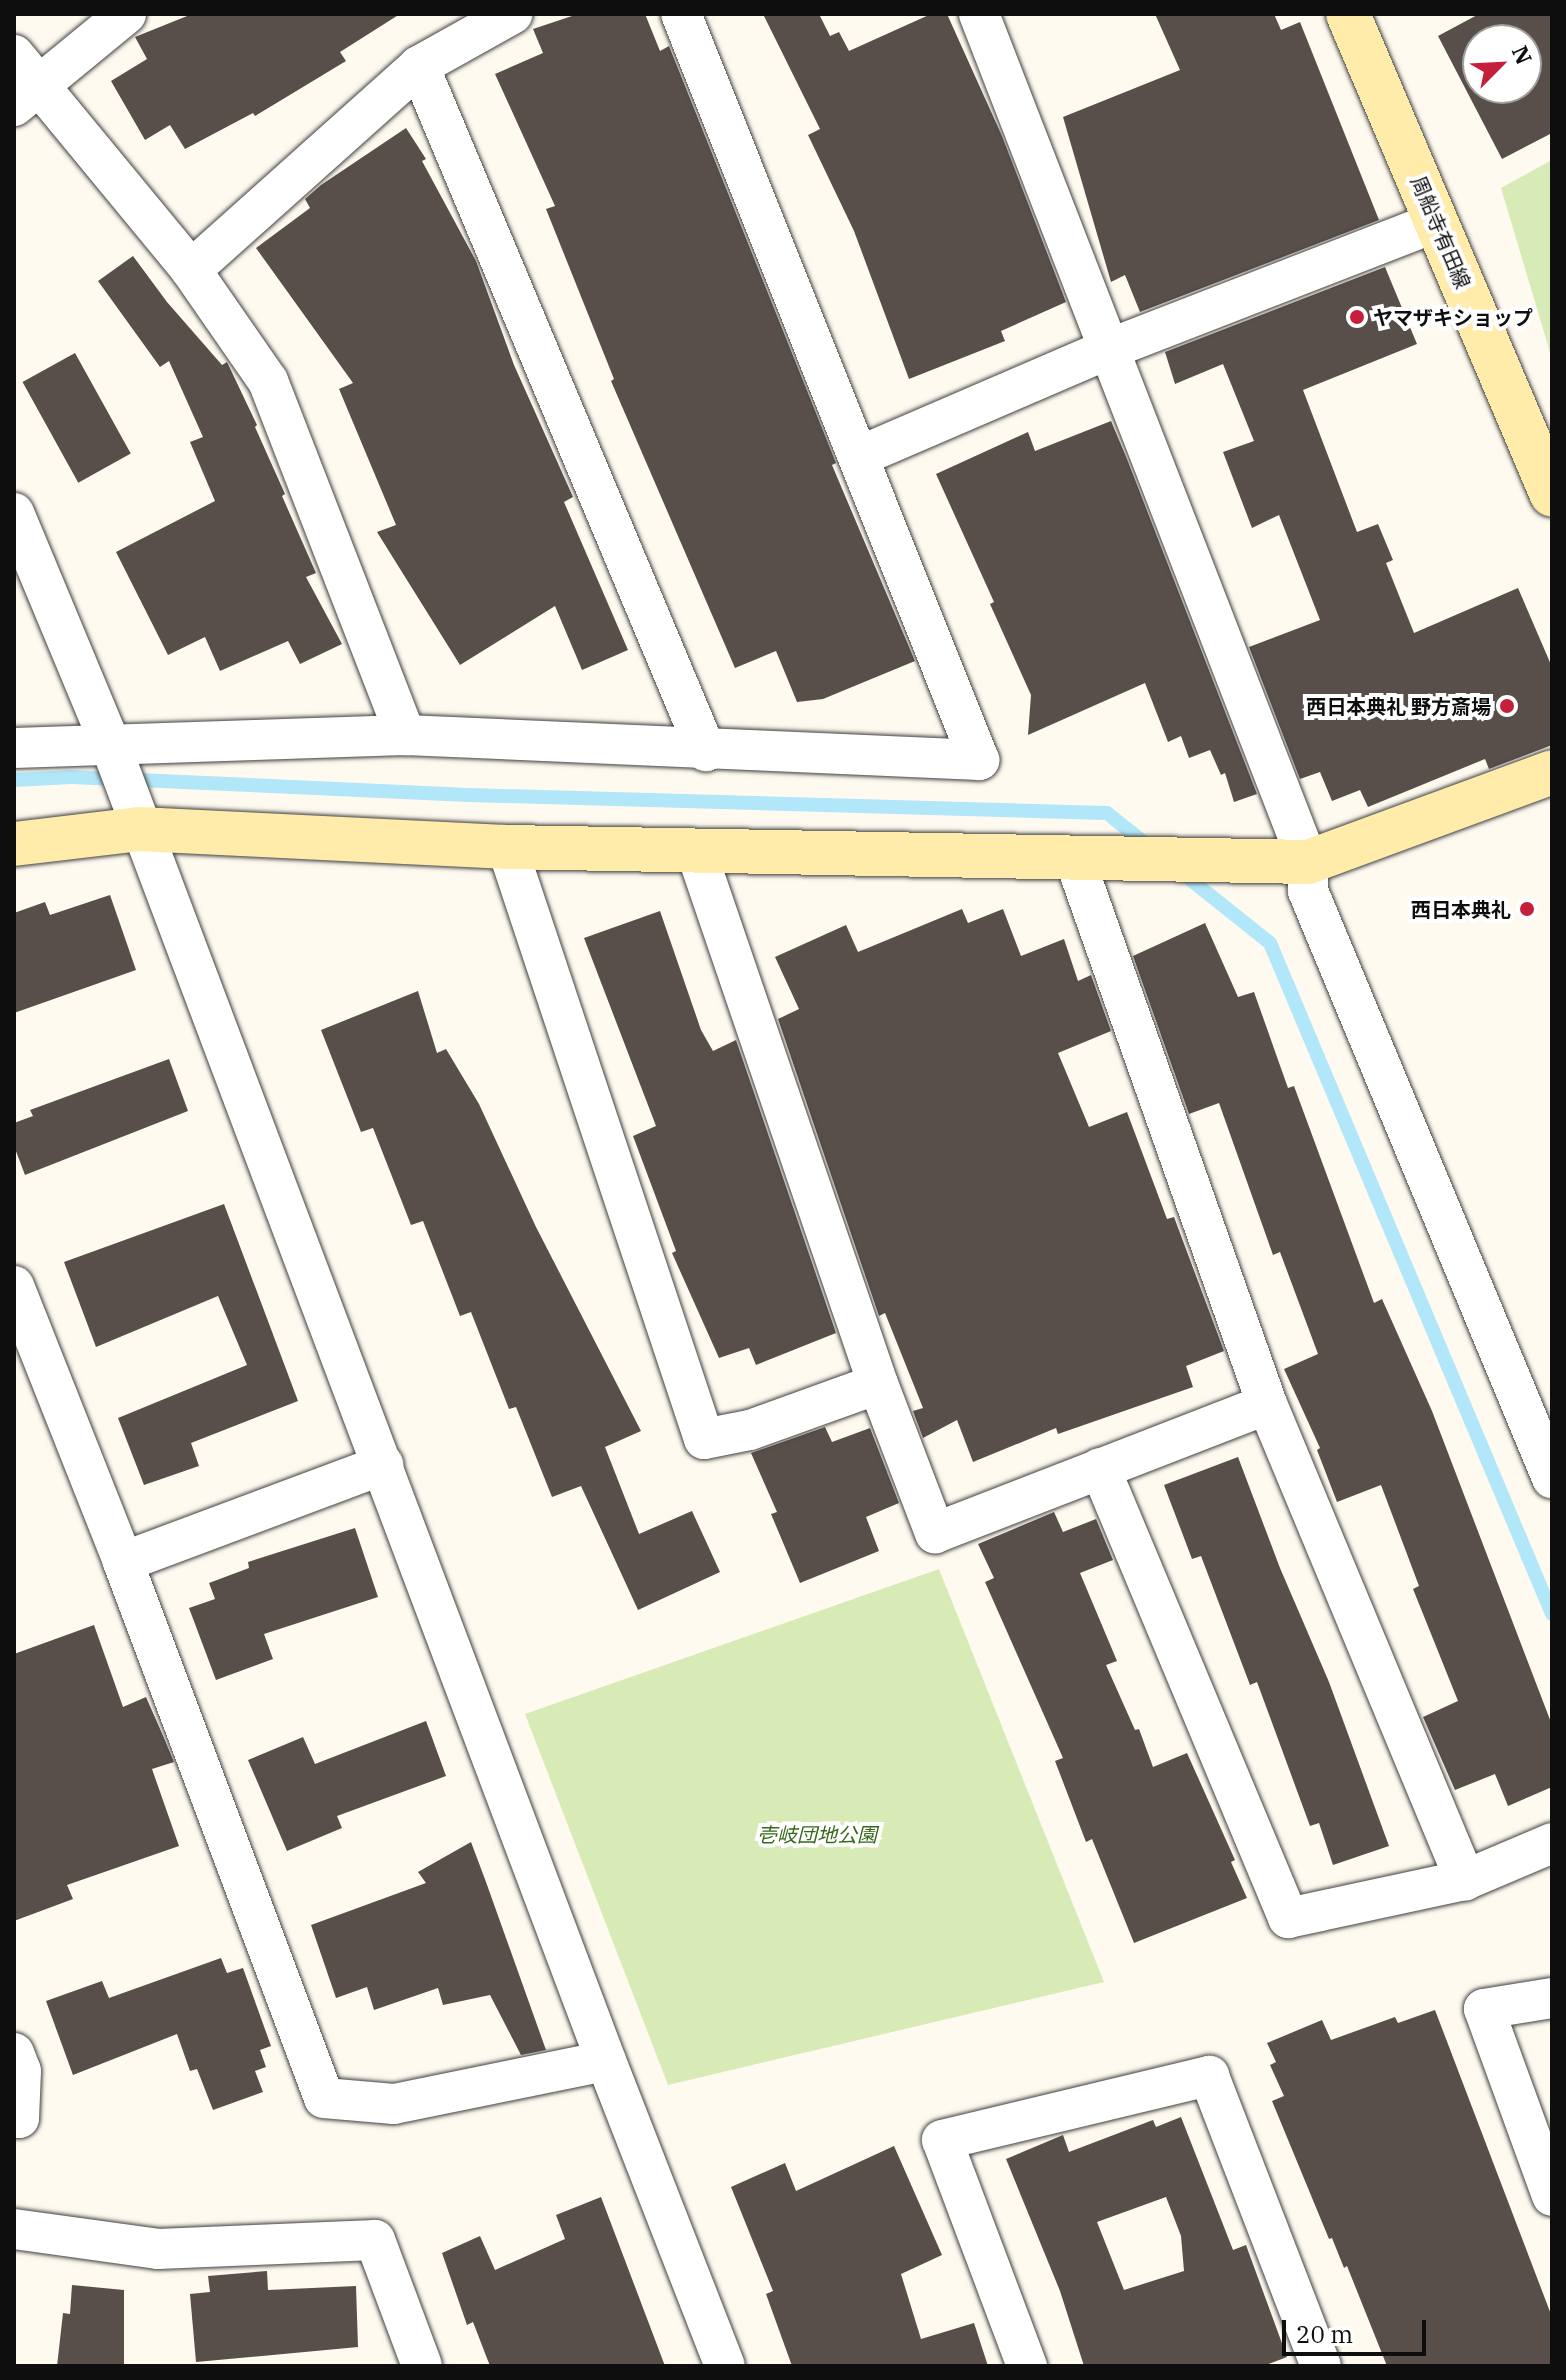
<!DOCTYPE html>
<meta charset="utf-8">
<style>
body{margin:0}
#map{position:relative;width:1566px;height:2380px;overflow:hidden;background:#fffaf0;font-family:"IBM Plex Serif","Noto Sans JP",serif}
div>[style]{position:absolute}
[style*='--x']{left:calc(var(--x)*1px);top:calc(var(--y)*1px);width:calc(var(--w)*1px);rotate:calc(var(--a)*1deg)}
.green>*{inset:0;background:#d8ebb7}
.stream>*{height:14px;margin:-7px;padding:0 7px;transform-origin:7px;border-radius:7px;background:#b2e6f9}
.building>*{inset:0;background:#584e4a;transform-origin:0 0}
.roads{filter:drop-shadow(0 0 2px #414141) drop-shadow(0 0 2px #414141)}
.street>*{height:40px;margin:-20px;padding:0 20px;transform-origin:20px;border-radius:20px;background:#fff}
.secondary>*{height:44px;margin:-22px;padding:0 22px;transform-origin:22px;border-radius:22px;background:#ffecab}
.dots>*{width:22px;height:22px;translate:-50% -50%;box-sizing:border-box;border:4px solid #fff;border-radius:50%}
span{translate:-50% -50%;white-space:nowrap;text-align:center;line-height:1.15;-webkit-text-stroke:8px #fff;paint-order:stroke}
.street-label{font-size:20px;color:#0e0e0e}
.poi-label{font-size:20px;color:#0e0e0e;font-weight:700}
.left{translate:0 -50%;text-align:left}
.right{translate:-100% -50%;text-align:right}
.park-label{font-size:20px;color:#35691b;font-style:italic}
.frame{position:absolute;inset:0;border:16px solid #0e0e0e;pointer-events:none}
.north{position:absolute;left:1462px;top:24px;width:80px;height:80px;box-sizing:border-box;background:#fff;border:2px solid #9f9f9f;border-radius:50%;rotate:66deg;font-size:22px;font-weight:700;line-height:32px;text-align:center;color:#0e0e0e}
.north::after{content:'';display:block;margin:auto;width:28px;height:36px;background:#c5203b;clip-path:polygon(50% 0,100% 100%,50% 72%,0 100%)}
.scale{position:absolute;left:1282px;top:2320px;width:144px;height:36px;box-sizing:border-box;border:4px solid #0e0e0e;border-top:0;padding-left:10px;font-size:24px;line-height:28px;white-space:nowrap;color:#0e0e0e;-webkit-text-stroke:6px #fff;paint-order:stroke}
</style>
<div id="map">
<div class="green">
<i style="clip-path:polygon(1552px 160px,1552px 359px,1501px 188px)"></i>
<i style="clip-path:polygon(939px 1569px,1104px 1982px,668px 2085px,525px 1714px)"></i>
</div>
<div class="stream">
<i style="--x:14;--y:780;--w:58;--a:-3"></i>
<i style="--x:72;--y:777;--w:397;--a:2.6"></i>
<i style="--x:469;--y:795;--w:638;--a:1.62"></i>
<i style="--x:1107;--y:813;--w:58;--a:38.7"></i>
<i style="--x:1181;--y:872;--w:114;--a:38.6"></i>
<i style="--x:1270;--y:943;--w:728;--a:67.2"></i>
</div>
<div class="building">
<i style="clip-path:polygon(192px 14px,400px 14px,340px 52px,346px 61px,255px 116px,253px 113px,185px 149px,170px 125px,145px 140px,111px 81px,147px 59px,135px 37px)"></i>
<i style="clip-path:polygon(578px 14px,645px 14px,660px 51px,669px 46px,836px 463px,832px 465px,915px 661px,823px 699px,797px 702px,776px 651px,735px 668px,611px 381px,614px 379px,546px 209px,555px 206px,495px 74px,543px 53px,533px 29px)"></i>
<i style="clip-path:polygon(763px 14px,819px 14px,830px 36px,839px 32px,849px 51px,931px 14px,947px 14px,1002px 136px,1066px 302px,1001px 331px,1005px 341px,909px 379px,854px 231px,808px 135px,820px 129px)"></i>
<i style="clip-path:polygon(1155px 14px,1274px 14px,1281px 30px,1300px 22px,1379px 220px,1140px 312px,1125px 275px,1111px 282px,1063px 117px,1180px 70px)"></i>
<i style="clip-path:polygon(evenodd,1479px 14px,1552px 14px,1552px 133px,1502px 159px,1438px 36px,1479px 14px,1478px 40px,1526px 40px,1526px 88px,1478px 88px,1478px 40px)"></i>
<i style="clip-path:polygon(406px 128px,426px 159px,422px 161px,476px 261px,514px 365px,573px 497px,564px 502px,628px 650px,582px 670px,555px 606px,460px 665px,377px 532px,396px 525px,339px 389px,353px 383px,256px 248px,310px 208px,305px 199px,321px 185px)"></i>
<i style="clip-path:polygon(133px 256px,167px 302px,222px 365px,227px 362px,257px 425px,255px 427px,285px 494px,282px 496px,316px 573px,306px 577px,342px 644px,300px 664px,288px 641px,220px 671px,205px 637px,168px 655px,116px 552px,215px 501px,190px 442px,203px 437px,169px 361px,160px 367px,98px 281px)"></i>
<i style="clip-path:polygon(1385px 267px,1417px 344px,1303px 390px,1357px 532px,1378px 524px,1393px 560px,1386px 563px,1414px 633px,1518px 588px,1552px 667px,1552px 745px,1489px 769px,1485px 759px,1368px 807px,1360px 790px,1332px 801px,1320px 772px,1300px 779px,1249px 647px,1320px 620px,1279px 515px,1252px 528px,1223px 452px,1254px 441px,1223px 364px,1175px 384px,1165px 352px)"></i>
<i style="left:75px;top:353px;width:115px;height:60px;rotate:61deg"></i>
<i style="clip-path:polygon(1111px 421px,1127px 459px,1257px 794px,1234px 802px,1225px 773px,1221px 775px,1210px 750px,1189px 758px,1181px 736px,1168px 742px,1145px 683px,1028px 735px,1031px 695px,990px 604px,994px 602px,936px 474px,1028px 432px,1035px 451px)"></i>
<i style="clip-path:polygon(110px 895px,136px 970px,14px 1013px,14px 913px,45px 902px,50px 915px)"></i>
<i style="clip-path:polygon(962px 909px,968px 923px,1003px 909px,1021px 956px,1064px 939px,1078px 981px,1091px 975px,1111px 1031px,1058px 1053px,1089px 1127px,1127px 1112px,1167px 1219px,1174px 1217px,1224px 1351px,1186px 1366px,1193px 1387px,1058px 1434px,1056px 1428px,973px 1462px,957px 1420px,923px 1438px,913px 1411px,923px 1408px,885px 1313px,879px 1316px,778px 1019px,799px 1009px,775px 957px,846px 925px,858px 952px)"></i>
<i style="clip-path:polygon(660px 911px,701px 1030px,713px 1051px,736px 1040px,836px 1333px,756px 1365px,749px 1348px,719px 1358px,672px 1253px,676px 1251px,633px 1136px,656px 1126px,584px 938px)"></i>
<i style="clip-path:polygon(1205px 923px,1238px 997px,1254px 992px,1288px 1088px,1294px 1086px,1374px 1303px,1382px 1299px,1432px 1411px,1552px 1725px,1552px 1787px,1508px 1806px,1495px 1774px,1455px 1790px,1423px 1717px,1458px 1701px,1413px 1589px,1419px 1586px,1381px 1485px,1337px 1502px,1317px 1450px,1320px 1448px,1284px 1369px,1318px 1354px,1280px 1252px,1273px 1255px,1219px 1103px,1189px 1114px,1133px 956px)"></i>
<i style="clip-path:polygon(418px 991px,437px 1053px,446px 1049px,479px 1104px,536px 1227px,641px 1431px,605px 1447px,639px 1534px,692px 1511px,720px 1572px,638px 1610px,581px 1486px,552px 1497px,516px 1407px,509px 1409px,471px 1312px,460px 1316px,423px 1221px,411px 1225px,373px 1128px,361px 1132px,321px 1030px)"></i>
<i style="clip-path:polygon(169px 1059px,188px 1111px,25px 1175px,14px 1146px,14px 1123px,33px 1116px,30px 1110px)"></i>
<i style="clip-path:polygon(224px 1204px,298px 1401px,191px 1443px,199px 1466px,144px 1485px,118px 1418px,247px 1365px,218px 1296px,96px 1347px,64px 1262px)"></i>
<i style="clip-path:polygon(825px 1427px,832px 1442px,870px 1428px,899px 1503px,866px 1517px,879px 1551px,800px 1583px,771px 1514px,777px 1512px,751px 1453px)"></i>
<i style="clip-path:polygon(1238px 1457px,1280px 1568px,1329px 1682px,1389px 1846px,1333px 1865px,1319px 1823px,1310px 1826px,1257px 1682px,1250px 1685px,1201px 1556px,1192px 1559px,1164px 1485px)"></i>
<i style="clip-path:polygon(1054px 1512px,1063px 1532px,1096px 1519px,1113px 1560px,1080px 1573px,1117px 1661px,1106px 1665px,1135px 1730px,1139px 1729px,1153px 1767px,1187px 1753px,1235px 1860px,1231px 1862px,1247px 1898px,1134px 1943px,1092px 1839px,1086px 1842px,1055px 1761px,1063px 1758px,985px 1582px,994px 1578px,978px 1544px)"></i>
<i style="clip-path:polygon(355px 1528px,378px 1597px,264px 1634px,273px 1659px,216px 1680px,189px 1608px,215px 1599px,209px 1583px,249px 1568px,248px 1562px)"></i>
<i style="clip-path:polygon(94px 1625px,123px 1707px,146px 1697px,164px 1738px,174px 1762px,152px 1769px,179px 1846px,67px 1885px,73px 1899px,14px 1921px,14px 1654px)"></i>
<i style="clip-path:polygon(426px 1721px,446px 1776px,337px 1816px,342px 1828px,287px 1851px,248px 1760px,303px 1737px,315px 1764px)"></i>
<i style="clip-path:polygon(471px 1842px,486px 1882px,546px 2050px,521px 2055px,490px 1995px,443px 2005px,438px 1988px,374px 2010px,367px 1987px,336px 1998px,311px 1925px,426px 1883px,418px 1872px)"></i>
<i style="clip-path:polygon(221px 1958px,227px 1973px,243px 1968px,271px 2046px,260px 2050px,266px 2067px,255px 2071px,263px 2092px,213px 2110px,197px 2069px,190px 2071px,177px 2034px,73px 2075px,46px 2001px,102px 1981px,109px 1998px)"></i>
<i style="clip-path:polygon(1435px 2010px,1552px 2317px,1552px 2366px,1387px 2366px,1347px 2266px,1344px 2268px,1332px 2238px,1329px 2239px,1272px 2101px,1284px 2096px,1270px 2065px,1276px 2062px,1267px 2043px,1322px 2020px,1331px 2040px,1395px 2017px,1398px 2023px)"></i>
<i style="clip-path:polygon(evenodd,1181px 2117px,1233px 2250px,1246px 2245px,1287px 2357px,1263px 2366px,1084px 2366px,1060px 2291px,1006px 2159px,1063px 2135px,1069px 2152px,1153px 2120px,1156px 2127px,1181px 2117px,1166px 2197px,1181px 2236px,1184px 2271px,1124px 2290px,1097px 2222px,1166px 2197px)"></i>
<i style="clip-path:polygon(894px 2146px,942px 2255px,901px 2274px,921px 2339px,974px 2323px,988px 2366px,792px 2366px,766px 2294px,773px 2291px,731px 2187px,785px 2163px,796px 2191px)"></i>
<i style="clip-path:polygon(601px 2197px,665px 2366px,490px 2366px,473px 2322px,467px 2325px,442px 2253px,480px 2236px,495px 2270px,565px 2239px,556px 2215px)"></i>
<i style="clip-path:polygon(267px 2271px,268px 2290px,356px 2286px,358px 2347px,196px 2362px,190px 2294px,210px 2292px,208px 2276px)"></i>
<i style="clip-path:polygon(72px 2285px,124px 2290px,124px 2366px,57px 2366px,63px 2313px,70px 2314px)"></i>
</div>
<div class="roads">
<div class="street">
<i style="--x:979;--y:14;--w:910;--a:68.8"></i>
<i style="--x:1308;--y:862;--w:29;--a:90"></i>
<i style="--x:1308;--y:891;--w:636;--a:67.43"></i>
<i style="--x:14;--y:55;--w:278;--a:50.5"></i>
<i style="--x:191;--y:270;--w:135;--a:55.3"></i>
<i style="--x:268;--y:381;--w:380;--a:68.8"></i>
<i style="--x:419;--y:66;--w:743;--a:67.27"></i>
<i style="--x:14;--y:106;--w:145;--a:-39.4"></i>
<i style="--x:191;--y:270;--w:306;--a:-41.8"></i>
<i style="--x:419;--y:66;--w:107;--a:-29.2"></i>
<i style="--x:860;--y:456;--w:271;--a:-23.3"></i>
<i style="--x:1109;--y:349;--w:352;--a:-21.2"></i>
<i style="--x:14;--y:513;--w:250;--a:67.4"></i>
<i style="--x:110;--y:744;--w:1407;--a:69.36"></i>
<i style="--x:606;--y:2061;--w:327;--a:68.7"></i>
<i style="--x:14;--y:748;--w:391;--a:-1.9"></i>
<i style="--x:405;--y:735;--w:575;--a:2.49"></i>
<i style="--x:979;--y:760;--w:803;--a:-111.77"></i>
<i style="--x:507;--y:847;--w:624;--a:71.59"></i>
<i style="--x:704;--y:1439;--w:47;--a:-11.1"></i>
<i style="--x:750;--y:1430;--w:136;--a:-19.8"></i>
<i style="--x:696;--y:851;--w:563;--a:71.15"></i>
<i style="--x:878;--y:1384;--w:160;--a:69.1"></i>
<i style="--x:935;--y:1533;--w:356;--a:-21.2"></i>
<i style="--x:1075;--y:860;--w:577;--a:70.56"></i>
<i style="--x:1267;--y:1404;--w:516;--a:67.41"></i>
<i style="--x:14;--y:1286;--w:297;--a:68.4"></i>
<i style="--x:123;--y:1562;--w:572;--a:69.44"></i>
<i style="--x:324;--y:2098;--w:70;--a:4.9"></i>
<i style="--x:394;--y:2104;--w:216;--a:-11.5"></i>
<i style="--x:1100;--y:1468;--w:488;--a:67.3"></i>
<i style="--x:1288;--y:1918;--w:181;--a:-12.1"></i>
<i style="--x:1465;--y:1880;--w:95;--a:-23"></i>
<i style="--x:123;--y:1562;--w:278;--a:-20.5"></i>
<i style="--x:1552;--y:1998;--w:69;--a:170.8"></i>
<i style="--x:1484;--y:2009;--w:199;--a:70"></i>
<i style="--x:14;--y:2053;--w:19;--a:69"></i>
<i style="--x:21;--y:2071;--w:47;--a:92.4"></i>
<i style="--x:19;--y:2118;--w:5;--a:-169"></i>
<i style="--x:14;--y:2229;--w:145;--a:7.9"></i>
<i style="--x:158;--y:2249;--w:217;--a:-2.4"></i>
<i style="--x:375;--y:2240;--w:134;--a:69.5"></i>
<i style="--x:1027;--y:2366;--w:241;--a:-110.6"></i>
<i style="--x:942;--y:2140;--w:275;--a:-13.5"></i>
<i style="--x:1209;--y:2076;--w:311;--a:68.9"></i>
</div>
<div class="secondary">
<i style="--x:1348;--y:14;--w:522;--a:67.02"></i>
<i style="--x:14;--y:844;--w:126;--a:-6.8"></i>
<i style="--x:139;--y:829;--w:368;--a:2.8"></i>
<i style="--x:507;--y:847;--w:801;--a:1.07"></i>
<i style="--x:1308;--y:862;--w:260;--a:-20.2"></i>
</div>
</div>
<div class="dots">
<i style="left:1357px;top:317px;background:#c5203b"></i>
<i style="left:1507px;top:706px;background:#c5203b"></i>
<i style="left:1527px;top:909px;background:#c5203b"></i>
</div>
<div class="street-label">
<span style="left:1441px;top:232px;rotate:67deg">周船寺有田線</span>
</div>
<div class="poi-label">
<span class="left" style="left:1373px;top:317px">ヤマザキショップ</span>
<span class="right" style="left:1491px;top:706px">西日本典礼 野方斎場</span>
<span class="right" style="left:1511px;top:909px">西日本典礼</span>
</div>
<div class="park-label">
<span style="left:817px;top:1834px">壱岐団地公園</span>
</div>
<div class="frame"></div>
<div class="north">N</div>
<div class="scale">20 m</div>
</div>
